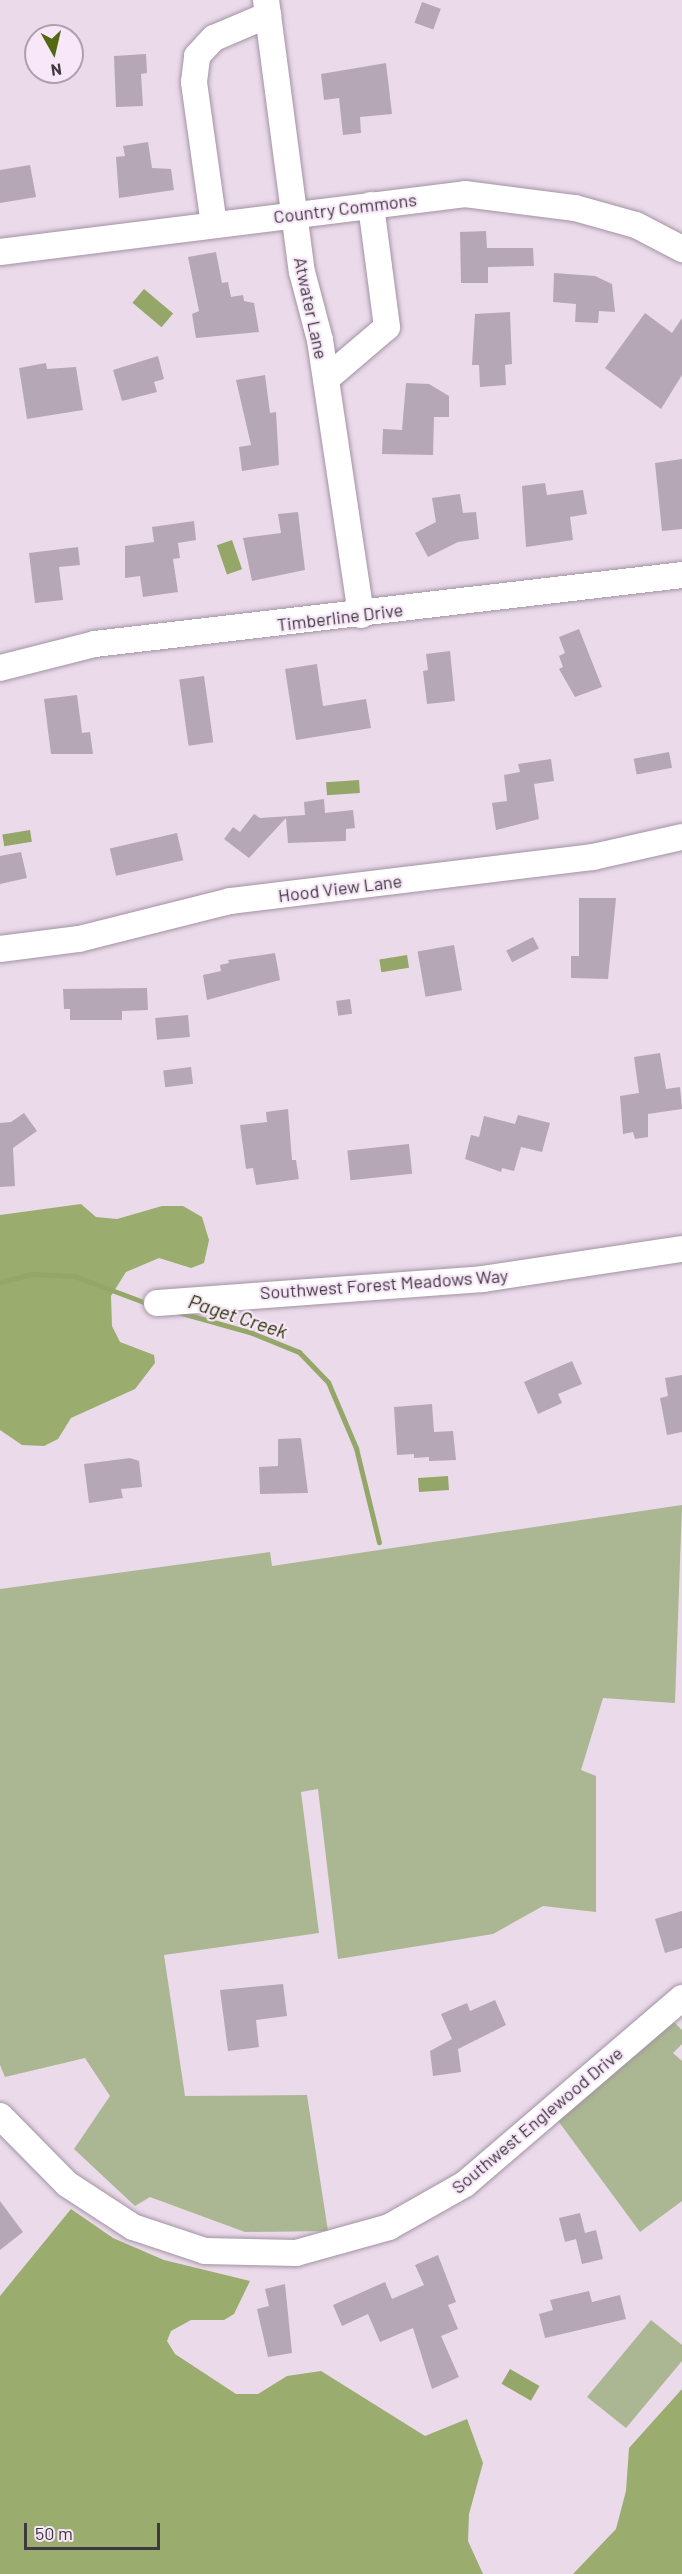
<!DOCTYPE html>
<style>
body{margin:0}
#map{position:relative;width:682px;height:2574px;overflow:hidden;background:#eadaea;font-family:Barlow,sans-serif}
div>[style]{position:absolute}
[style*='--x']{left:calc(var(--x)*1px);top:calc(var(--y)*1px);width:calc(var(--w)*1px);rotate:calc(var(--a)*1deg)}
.green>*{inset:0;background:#abb792}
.forest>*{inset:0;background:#9aad6e}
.water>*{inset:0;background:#94a768;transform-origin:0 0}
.stream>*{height:5px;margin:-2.5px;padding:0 2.5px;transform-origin:2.5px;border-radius:2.5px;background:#94a768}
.building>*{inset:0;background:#b6a7b6;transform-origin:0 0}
.roads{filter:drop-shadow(0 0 2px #a293a2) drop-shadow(0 0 2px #a293a2)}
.minor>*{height:26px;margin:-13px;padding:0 13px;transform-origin:13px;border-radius:13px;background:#fff}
span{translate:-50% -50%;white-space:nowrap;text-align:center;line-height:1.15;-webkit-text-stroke:4.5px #f7e7f8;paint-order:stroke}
.street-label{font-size:18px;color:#3e383f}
.water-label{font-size:20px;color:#2a3504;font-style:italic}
.north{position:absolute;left:24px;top:24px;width:60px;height:60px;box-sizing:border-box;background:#f7e7f8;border:2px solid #ada1ae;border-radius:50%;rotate:172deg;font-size:16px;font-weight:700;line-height:24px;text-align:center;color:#3e383f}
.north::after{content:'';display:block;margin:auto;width:21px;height:27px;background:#546814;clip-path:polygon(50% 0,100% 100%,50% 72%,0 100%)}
.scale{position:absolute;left:24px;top:2523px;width:136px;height:27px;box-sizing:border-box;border:3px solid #3e383f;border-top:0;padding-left:8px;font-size:18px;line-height:21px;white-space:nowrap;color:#3e383f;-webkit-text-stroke:4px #f7e7f8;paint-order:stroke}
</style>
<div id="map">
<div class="green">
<i style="clip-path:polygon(682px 1505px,675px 1703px,603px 1698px,581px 1770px,596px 1776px,596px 1912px,543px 1906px,493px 1934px,338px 1959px,318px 1789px,301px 1792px,319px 1933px,164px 1955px,185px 2096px,307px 2095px,328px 2231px,245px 2232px,150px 2197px,135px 2206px,74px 2149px,110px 2096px,85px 2058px,5px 2077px,0 2065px,0 1589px,270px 1552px,272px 1566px)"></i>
<i style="clip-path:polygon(673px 2021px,682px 2030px,682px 2044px,673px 2053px,682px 2061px,682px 2201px,640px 2232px,556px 2118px)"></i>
<i style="clip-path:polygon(651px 2320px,682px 2345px,682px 2361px,626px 2428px,587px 2397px)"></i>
</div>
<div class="forest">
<i style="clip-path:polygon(81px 1204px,96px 1217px,117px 1219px,162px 1206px,183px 1206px,202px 1217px,209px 1240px,204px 1263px,191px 1268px,159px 1258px,126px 1272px,111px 1296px,112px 1326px,120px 1342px,154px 1355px,155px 1363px,135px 1389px,71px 1418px,58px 1439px,44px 1446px,22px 1445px,0 1430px,0 1215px)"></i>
<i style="clip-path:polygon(71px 2209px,113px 2238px,164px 2260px,250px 2281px,234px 2314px,224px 2320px,191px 2320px,171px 2331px,167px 2341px,175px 2354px,236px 2394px,258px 2394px,287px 2376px,321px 2371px,425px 2436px,467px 2419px,483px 2463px,469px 2514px,468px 2541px,483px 2574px,0 2574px,0 2296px)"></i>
<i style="clip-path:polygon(682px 2389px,682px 2574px,573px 2574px,616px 2529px,626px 2491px,629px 2448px)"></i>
</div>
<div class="water">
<i style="left:144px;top:289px;width:38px;height:18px;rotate:40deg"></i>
<i style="left:232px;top:540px;width:31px;height:16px;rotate:71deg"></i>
<i style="left:359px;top:780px;width:13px;height:33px;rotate:86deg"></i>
<i style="left:30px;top:830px;width:12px;height:28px;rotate:81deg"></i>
<i style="left:407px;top:955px;width:13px;height:28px;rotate:81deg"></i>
<i style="left:448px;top:1476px;width:14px;height:30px;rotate:86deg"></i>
<i style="left:510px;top:2369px;width:34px;height:17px;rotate:30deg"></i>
</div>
<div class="stream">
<i style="--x:0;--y:1282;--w:32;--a:-14"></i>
<i style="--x:31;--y:1274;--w:43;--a:2.7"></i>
<i style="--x:74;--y:1276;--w:80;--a:20.5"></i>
<i style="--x:178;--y:1312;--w:77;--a:15.8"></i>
<i style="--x:252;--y:1333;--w:51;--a:22"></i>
<i style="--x:299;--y:1352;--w:42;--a:46"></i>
<i style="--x:328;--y:1382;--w:72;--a:67"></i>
<i style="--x:356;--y:1448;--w:97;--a:76.3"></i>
</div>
<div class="building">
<i style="left:422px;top:2px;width:20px;height:22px;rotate:20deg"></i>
<i style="clip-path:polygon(146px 54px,147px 73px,141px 74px,143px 106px,116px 107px,114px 56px)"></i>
<i style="clip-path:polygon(386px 63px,392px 114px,360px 117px,361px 133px,343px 135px,339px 98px,324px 100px,321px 74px)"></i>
<i style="clip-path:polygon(148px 142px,152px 168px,171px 169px,174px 190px,119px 198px,116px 157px,125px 156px,123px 146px)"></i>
<i style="clip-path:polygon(30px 165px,36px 197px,0 203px,0 170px)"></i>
<i style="clip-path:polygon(486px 231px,487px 248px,533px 248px,534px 266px,488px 267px,488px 283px,461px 283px,460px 232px)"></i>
<i style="clip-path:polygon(216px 252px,222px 283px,228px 282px,231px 297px,243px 295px,244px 301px,254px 303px,259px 332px,196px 338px,192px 314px,199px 311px,188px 257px)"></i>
<i style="clip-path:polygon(554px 273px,595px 276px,612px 284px,615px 312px,599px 311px,598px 323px,575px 322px,576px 304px,553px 302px)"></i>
<i style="clip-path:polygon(510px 312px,512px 364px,505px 365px,506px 385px,480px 387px,479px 365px,472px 365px,475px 314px)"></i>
<i style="clip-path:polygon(645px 313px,672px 333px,682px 318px,682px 375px,661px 409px,605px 368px)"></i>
<i style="clip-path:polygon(158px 356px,164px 379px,154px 382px,157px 392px,122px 401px,113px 370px)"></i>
<i style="clip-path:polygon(46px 363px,47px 369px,76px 367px,83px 410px,27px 419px,19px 368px)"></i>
<i style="clip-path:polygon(265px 375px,270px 413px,276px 412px,279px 465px,242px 471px,239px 447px,251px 445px,236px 380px)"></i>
<i style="clip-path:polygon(406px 383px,429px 384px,449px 396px,449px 417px,434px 417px,433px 455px,382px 454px,383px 429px,402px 430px)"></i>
<i style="clip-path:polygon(682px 459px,682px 529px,662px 531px,655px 463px)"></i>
<i style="clip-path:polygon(545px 483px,547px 495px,583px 490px,587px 514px,570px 517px,573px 540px,526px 547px,522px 486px)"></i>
<i style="clip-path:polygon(460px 494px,463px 513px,476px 512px,479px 539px,458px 542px,428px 557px,415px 533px,436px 522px,432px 498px)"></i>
<i style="clip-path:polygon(298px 512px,305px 570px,252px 581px,243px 538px,281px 533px,278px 514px)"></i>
<i style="clip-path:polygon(194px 521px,196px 540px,178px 543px,180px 558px,173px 559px,178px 592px,143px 597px,140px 576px,125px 578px,125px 546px,154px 542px,152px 527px)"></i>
<i style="clip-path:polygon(78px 547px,80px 565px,59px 567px,63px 600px,35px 603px,29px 553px)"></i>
<i style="clip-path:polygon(579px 629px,602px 687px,575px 697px,559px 669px,563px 667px,559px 656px,565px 653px,559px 637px)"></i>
<i style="clip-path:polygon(450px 651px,455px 701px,427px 704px,423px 671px,428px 670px,426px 654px)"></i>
<i style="clip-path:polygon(317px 664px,323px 706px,366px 699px,371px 728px,296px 740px,285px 669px)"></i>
<i style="left:204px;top:676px;width:67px;height:25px;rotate:82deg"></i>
<i style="clip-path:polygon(77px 695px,82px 733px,90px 732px,93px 754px,51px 754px,44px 699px)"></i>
<i style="left:669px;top:752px;width:16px;height:36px;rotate:79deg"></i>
<i style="clip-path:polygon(551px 759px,554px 781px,534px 784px,539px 819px,496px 830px,492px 803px,507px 801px,504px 775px,520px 772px,518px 764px)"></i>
<i style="clip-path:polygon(324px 799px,325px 813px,353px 810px,355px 828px,346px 829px,346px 841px,288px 843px,286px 818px,249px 858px,224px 839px,233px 827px,240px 832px,254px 814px,260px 818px,305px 815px,304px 802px)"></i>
<i style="left:177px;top:833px;width:28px;height:69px;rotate:77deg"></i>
<i style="clip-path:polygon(21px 852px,27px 878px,0 884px,0 856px)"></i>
<i style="clip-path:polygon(579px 898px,616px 898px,608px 979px,571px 978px,571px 956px,579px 956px)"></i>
<i style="left:533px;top:937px;width:13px;height:30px;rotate:63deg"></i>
<i style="left:454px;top:945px;width:46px;height:37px;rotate:80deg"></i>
<i style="clip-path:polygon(275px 953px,280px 980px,207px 1000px,203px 975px,221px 971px,220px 965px,229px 963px,228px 960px)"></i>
<i style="clip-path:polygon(147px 988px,148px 1010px,122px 1011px,122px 1020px,70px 1020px,70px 1009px,64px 1009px,63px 989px)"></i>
<i style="left:350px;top:999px;width:15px;height:14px;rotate:82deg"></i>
<i style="left:188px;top:1015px;width:22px;height:33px;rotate:85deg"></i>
<i style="clip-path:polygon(660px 1053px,666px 1089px,680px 1087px,682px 1109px,648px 1114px,648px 1137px,635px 1139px,633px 1132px,623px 1134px,620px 1096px,639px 1093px,634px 1057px)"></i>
<i style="left:191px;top:1067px;width:17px;height:28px;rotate:83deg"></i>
<i style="clip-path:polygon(288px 1109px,292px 1160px,296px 1160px,299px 1179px,256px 1185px,253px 1168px,246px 1169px,240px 1125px,267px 1122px,266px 1112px)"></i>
<i style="clip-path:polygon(24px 1113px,37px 1131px,13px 1148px,15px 1186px,0 1187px,0 1123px,11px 1122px)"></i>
<i style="clip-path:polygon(518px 1115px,550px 1123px,542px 1152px,521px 1147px,514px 1171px,502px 1168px,501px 1172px,465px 1159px,471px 1135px,479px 1137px,484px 1116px,515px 1124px)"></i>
<i style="left:409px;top:1144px;width:30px;height:62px;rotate:84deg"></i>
<i style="clip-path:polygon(572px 1361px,582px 1384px,558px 1394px,562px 1403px,538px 1414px,524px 1382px)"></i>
<i style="clip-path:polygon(682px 1375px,682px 1432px,667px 1435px,660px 1398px,668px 1396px,665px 1378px)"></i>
<i style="clip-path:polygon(432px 1404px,434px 1432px,453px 1431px,456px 1460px,429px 1461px,429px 1457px,414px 1458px,414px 1454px,397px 1455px,394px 1407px)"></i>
<i style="clip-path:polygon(301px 1438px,308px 1493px,260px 1494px,259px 1467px,278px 1466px,278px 1439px)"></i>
<i style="clip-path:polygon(130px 1458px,139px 1461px,142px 1487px,121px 1489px,123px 1498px,89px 1503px,84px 1464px)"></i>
<i style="clip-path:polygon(682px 1911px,682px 1948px,665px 1953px,655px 1919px)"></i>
<i style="clip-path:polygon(283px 1984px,287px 2016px,256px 2020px,259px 2047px,228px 2051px,220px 1990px)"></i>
<i style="clip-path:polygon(495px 2000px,506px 2025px,458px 2049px,461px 2072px,433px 2076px,430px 2051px,452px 2039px,441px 2014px,467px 2003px,470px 2011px)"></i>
<i style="clip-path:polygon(0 2201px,23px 2232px,0 2250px)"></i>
<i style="clip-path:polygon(580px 2213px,585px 2233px,596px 2230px,603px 2259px,582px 2264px,576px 2239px,565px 2242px,559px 2218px)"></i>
<i style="clip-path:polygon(438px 2255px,456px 2302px,448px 2305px,458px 2329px,441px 2336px,459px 2377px,432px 2389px,413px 2328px,380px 2342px,368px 2314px,342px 2326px,333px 2305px,385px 2282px,392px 2299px,424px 2285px,415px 2265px)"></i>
<i style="clip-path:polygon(285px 2284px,292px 2353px,268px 2357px,257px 2309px,269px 2306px,265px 2289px)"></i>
<i style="clip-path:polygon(589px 2291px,592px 2302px,620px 2295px,626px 2319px,545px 2338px,539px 2314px,553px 2310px,550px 2300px)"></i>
</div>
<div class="roads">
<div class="minor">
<i style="--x:266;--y:0;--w:274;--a:82.5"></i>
<i style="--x:302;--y:272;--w:70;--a:75.2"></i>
<i style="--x:320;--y:340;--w:278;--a:81.5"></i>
<i style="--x:214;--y:225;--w:144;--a:-98"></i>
<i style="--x:194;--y:82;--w:26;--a:-83"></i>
<i style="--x:197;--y:56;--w:25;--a:-47"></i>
<i style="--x:214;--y:38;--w:59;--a:-23.1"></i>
<i style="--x:0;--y:252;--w:469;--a:-7.1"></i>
<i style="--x:465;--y:194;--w:111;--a:7.3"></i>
<i style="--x:575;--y:208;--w:63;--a:15.6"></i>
<i style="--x:636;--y:225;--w:52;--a:27.6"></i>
<i style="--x:326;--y:379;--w:80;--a:-40.4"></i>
<i style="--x:387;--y:327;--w:123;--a:-97.5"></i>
<i style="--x:0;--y:668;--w:98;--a:-14.2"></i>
<i style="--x:95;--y:644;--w:591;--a:-6.7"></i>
<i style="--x:0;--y:949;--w:80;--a:-7.2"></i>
<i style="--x:79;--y:939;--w:156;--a:-14.1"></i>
<i style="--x:230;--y:901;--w:366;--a:-6.9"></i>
<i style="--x:593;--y:857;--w:91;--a:-12.7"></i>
<i style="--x:157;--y:1303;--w:327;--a:-4.2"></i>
<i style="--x:483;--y:1279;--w:201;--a:-8.6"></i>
<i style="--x:0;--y:2116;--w:95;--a:45.4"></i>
<i style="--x:67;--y:2184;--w:79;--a:33.1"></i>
<i style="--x:133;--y:2227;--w:76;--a:18.4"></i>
<i style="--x:205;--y:2251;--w:91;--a:1.3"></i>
<i style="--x:296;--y:2253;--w:97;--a:-15.6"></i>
<i style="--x:389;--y:2227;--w:87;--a:-29.5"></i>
<i style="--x:465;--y:2184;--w:286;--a:-40.6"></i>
</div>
</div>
<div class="street-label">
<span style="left:345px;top:208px;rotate:-7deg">Country Commons</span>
<span style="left:311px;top:308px;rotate:78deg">Atwater Lane</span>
<span style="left:340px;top:617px;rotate:-7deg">Timberline Drive</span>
<span style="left:340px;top:888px;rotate:-7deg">Hood View Lane</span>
<span style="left:384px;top:1284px;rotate:-4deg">Southwest Forest Meadows Way</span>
<span style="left:537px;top:2120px;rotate:-40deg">Southwest Englewood Drive</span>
</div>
<div class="water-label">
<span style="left:238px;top:1316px;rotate:18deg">Paget Creek</span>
</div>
<div class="north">N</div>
<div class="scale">50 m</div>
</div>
